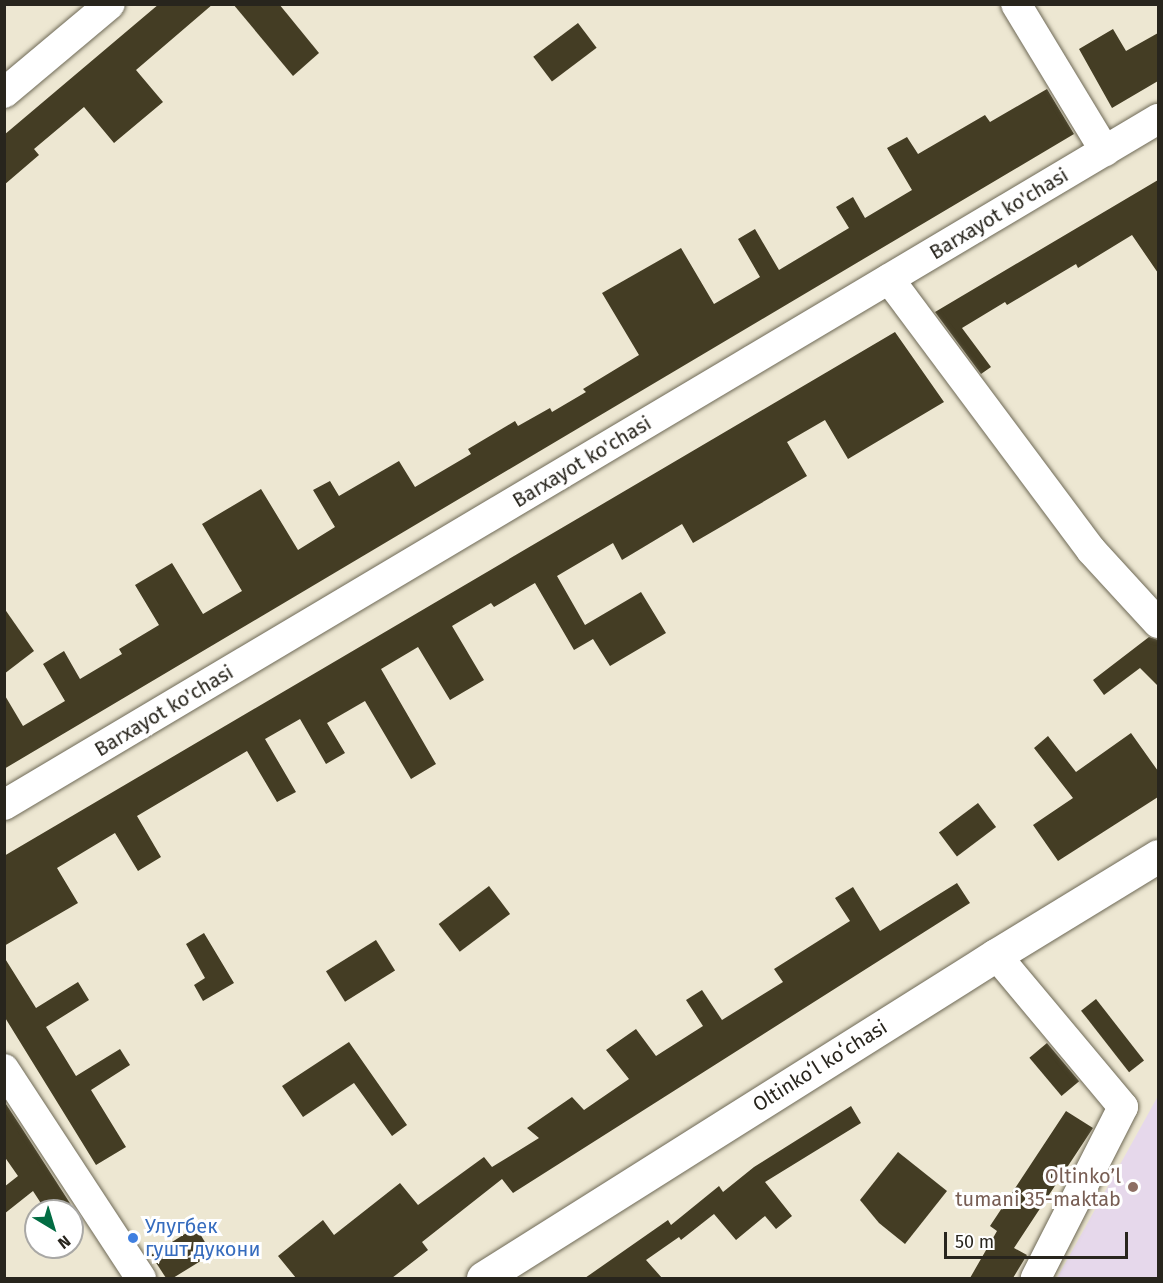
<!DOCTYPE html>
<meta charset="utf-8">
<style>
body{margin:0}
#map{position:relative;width:1163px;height:1283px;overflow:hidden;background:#ede7d2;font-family:"Fira Sans",sans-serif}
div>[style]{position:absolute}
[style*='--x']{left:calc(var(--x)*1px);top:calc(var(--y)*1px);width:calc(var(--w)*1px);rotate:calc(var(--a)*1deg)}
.education>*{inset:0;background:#e6d8eb}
.building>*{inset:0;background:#443d24;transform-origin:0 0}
.roads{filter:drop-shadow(0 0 2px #6e6956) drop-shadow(0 0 2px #6e6956)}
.minor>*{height:30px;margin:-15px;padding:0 15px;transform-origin:15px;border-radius:15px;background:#fff}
.major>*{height:33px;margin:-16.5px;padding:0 16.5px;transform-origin:16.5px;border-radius:16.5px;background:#fff}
.dots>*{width:16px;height:16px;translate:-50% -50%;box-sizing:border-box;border:3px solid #fff;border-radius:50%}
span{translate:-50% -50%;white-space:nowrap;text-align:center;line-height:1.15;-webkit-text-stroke:6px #fff;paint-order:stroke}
.street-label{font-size:20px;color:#28251d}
.education-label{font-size:20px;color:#785e54}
.right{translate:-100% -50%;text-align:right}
.shop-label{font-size:20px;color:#366cbe}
.left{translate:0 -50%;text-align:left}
.frame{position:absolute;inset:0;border:6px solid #28251d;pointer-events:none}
.north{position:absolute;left:24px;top:1199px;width:60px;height:60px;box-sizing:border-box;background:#fff;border:2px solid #a9a8a5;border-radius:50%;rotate:142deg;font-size:16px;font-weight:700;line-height:24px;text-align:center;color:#28251d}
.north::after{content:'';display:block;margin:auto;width:21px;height:27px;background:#026c43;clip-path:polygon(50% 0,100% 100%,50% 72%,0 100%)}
.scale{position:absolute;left:944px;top:1232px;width:184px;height:27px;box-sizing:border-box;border:3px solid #28251d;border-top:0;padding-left:8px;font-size:18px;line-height:21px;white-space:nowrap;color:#28251d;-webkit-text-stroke:4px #fff;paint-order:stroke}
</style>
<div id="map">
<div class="education">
<i style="clip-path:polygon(1158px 1096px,1158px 1278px,1057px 1278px)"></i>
</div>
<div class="building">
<i style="clip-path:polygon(159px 4px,213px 4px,136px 70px,163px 102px,114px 143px,84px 107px,34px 149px,39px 155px,4px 185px,4px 135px)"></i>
<i style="clip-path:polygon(233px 4px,279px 4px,319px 53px,293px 76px)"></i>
<i style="left:578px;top:23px;width:31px;height:56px;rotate:53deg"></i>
<i style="clip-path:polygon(1113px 29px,1126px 51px,1158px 33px,1158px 81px,1112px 108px,1079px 49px)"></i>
<i style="clip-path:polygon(1047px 89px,1074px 134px,4px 769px,4px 694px,23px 726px,65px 701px,43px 664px,64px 651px,80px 679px,122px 654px,119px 649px,159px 625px,135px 585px,172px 563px,203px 614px,242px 591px,202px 524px,261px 489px,298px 550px,335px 527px,313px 490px,330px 481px,339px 496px,399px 461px,415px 487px,471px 454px,468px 449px,515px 421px,518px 426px,550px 408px,552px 412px,586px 392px,583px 389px,639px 355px,602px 293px,681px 248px,714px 304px,760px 277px,738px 239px,755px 229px,779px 270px,849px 228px,836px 207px,853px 197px,865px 218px,912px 190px,887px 148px,907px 137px,918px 154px,985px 115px,990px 122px)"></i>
<i style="clip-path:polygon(1158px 180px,1158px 273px,1132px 235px,1078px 268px,1076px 264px,1007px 305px,1005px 302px,962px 328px,991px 367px,981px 374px,935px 312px)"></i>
<i style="clip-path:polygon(895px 332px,944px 402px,848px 459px,825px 420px,787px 442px,807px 476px,724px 525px,693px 543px,682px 524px,622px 560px,613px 543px,557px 576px,585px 625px,641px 592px,666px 633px,610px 666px,593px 639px,574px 650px,535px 583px,494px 607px,491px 603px,452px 626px,484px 680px,450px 700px,418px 647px,381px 669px,436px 764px,411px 779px,365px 701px,327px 723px,345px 753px,326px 764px,300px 719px,265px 739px,296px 792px,277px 802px,247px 751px,137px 816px,161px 857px,138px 871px,115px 833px,57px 868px,78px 903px,4px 946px,4px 856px)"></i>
<i style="clip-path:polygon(4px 608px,34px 651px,4px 674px)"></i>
<i style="clip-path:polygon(1149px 637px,1158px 640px,1158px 686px,1140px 668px,1104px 695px,1093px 680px)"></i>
<i style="clip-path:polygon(1131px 733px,1158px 771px,1158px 797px,1058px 861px,1033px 825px,1073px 798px,1034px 748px,1048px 736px,1076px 772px)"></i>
<i style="left:978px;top:803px;width:30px;height:49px;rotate:53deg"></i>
<i style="clip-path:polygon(957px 883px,970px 903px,513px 1193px,502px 1179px,422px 1242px,428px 1250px,392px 1278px,296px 1278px,278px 1256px,323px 1220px,334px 1235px,400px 1183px,418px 1205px,484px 1157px,492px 1167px,539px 1138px,527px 1128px,572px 1097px,584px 1110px,629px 1079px,606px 1050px,636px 1029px,656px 1056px,703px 1026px,686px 1000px,702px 990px,722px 1020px,783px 982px,774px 969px,850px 921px,835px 898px,853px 887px,880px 931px)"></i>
<i style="left:489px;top:886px;width:35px;height:63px;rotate:53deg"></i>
<i style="clip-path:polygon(204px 933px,234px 983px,203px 1001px,194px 985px,205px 978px,186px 944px)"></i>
<i style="left:376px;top:940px;width:36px;height:59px;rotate:58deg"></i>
<i style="clip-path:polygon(4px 957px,36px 1008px,78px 982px,89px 1000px,46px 1027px,76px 1076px,120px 1049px,130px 1065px,91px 1090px,126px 1147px,96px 1165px,4px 1016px)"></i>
<i style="left:1096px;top:999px;width:78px;height:19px;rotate:52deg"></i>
<i style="clip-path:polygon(349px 1042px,407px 1125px,392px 1136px,354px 1083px,303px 1117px,282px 1086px)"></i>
<i style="left:1047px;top:1043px;width:50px;height:23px;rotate:50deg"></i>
<i style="clip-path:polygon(4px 1101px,23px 1130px,75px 1211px,46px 1211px,33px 1191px,4px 1214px,4px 1187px,18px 1176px,4px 1156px)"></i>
<i style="clip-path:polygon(851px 1106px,861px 1123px,765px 1182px,792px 1216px,776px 1229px,765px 1216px,736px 1240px,714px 1214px,681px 1240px,679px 1237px,646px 1260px,662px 1278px,585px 1278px,668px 1220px,671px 1225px,719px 1186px,723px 1192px,754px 1167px)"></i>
<i style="clip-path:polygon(1066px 1111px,1093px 1128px,1014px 1248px,1027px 1255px,1013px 1278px,970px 1278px,997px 1231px,990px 1226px)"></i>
<i style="clip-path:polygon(898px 1152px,947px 1191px,905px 1244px,879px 1223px,860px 1200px)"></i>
<i style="clip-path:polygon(196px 1227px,212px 1254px,173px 1278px,166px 1278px,151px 1255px)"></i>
</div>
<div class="roads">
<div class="minor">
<i style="--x:1016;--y:4;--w:172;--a:58.8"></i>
<i style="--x:4;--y:93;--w:138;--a:-40"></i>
<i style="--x:889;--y:279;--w:338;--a:53.3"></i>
<i style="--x:1091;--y:550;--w:99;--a:47.5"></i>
<i style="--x:4;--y:805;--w:1343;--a:-30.73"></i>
<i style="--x:996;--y:955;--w:198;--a:50.1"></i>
<i style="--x:1123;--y:1107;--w:192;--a:117"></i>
<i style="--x:4;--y:1069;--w:250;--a:56.8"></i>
</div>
<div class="major">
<i style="--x:483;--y:1278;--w:606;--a:-32.2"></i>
<i style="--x:996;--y:955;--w:190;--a:-31.4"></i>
</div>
</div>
<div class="dots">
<i style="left:1133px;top:1187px;background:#8d6e63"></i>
<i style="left:133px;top:1238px;background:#3f7fe0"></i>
</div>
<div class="street-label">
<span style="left:999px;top:214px;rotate:-31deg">Barxayot ko'chasi</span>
<span style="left:582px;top:462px;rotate:-31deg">Barxayot ko'chasi</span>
<span style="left:164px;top:711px;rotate:-31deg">Barxayot ko'chasi</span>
<span style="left:820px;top:1066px;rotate:-32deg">Oltinkoʻl koʻchasi</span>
</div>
<div class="education-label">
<span class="right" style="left:1121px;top:1188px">Oltinko’l<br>tumani 35-maktab</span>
</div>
<div class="shop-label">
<span class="left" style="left:145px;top:1238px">Улугбек<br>гушт дукони</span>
</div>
<div class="frame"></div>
<div class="north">N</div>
<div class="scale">50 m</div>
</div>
